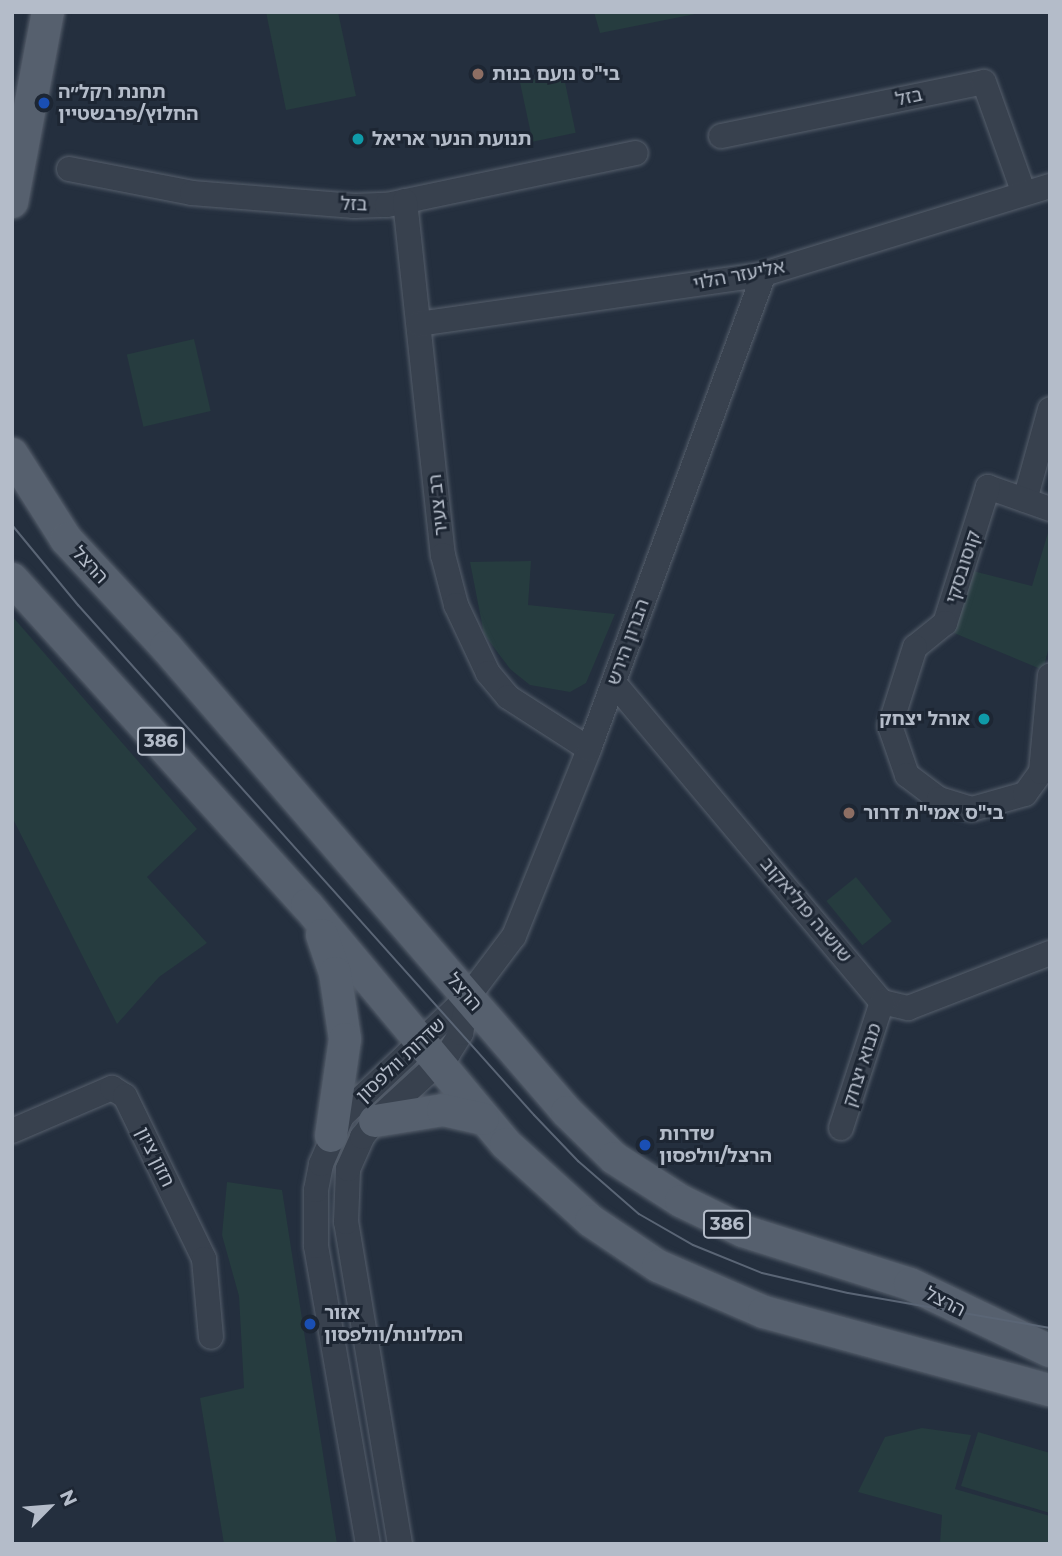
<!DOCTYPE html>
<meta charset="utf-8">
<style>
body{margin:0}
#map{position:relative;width:1062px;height:1556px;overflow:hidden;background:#242f3e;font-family:Montserrat,"Noto Sans Hebrew",sans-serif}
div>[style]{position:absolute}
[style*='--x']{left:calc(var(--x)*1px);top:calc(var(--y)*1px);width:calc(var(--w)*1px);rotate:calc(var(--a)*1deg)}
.green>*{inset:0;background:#263c3f;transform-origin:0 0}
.roads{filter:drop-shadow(0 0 2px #565f6c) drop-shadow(0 0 2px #565f6c)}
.minor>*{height:24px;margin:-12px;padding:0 12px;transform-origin:12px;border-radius:12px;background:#38414e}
.major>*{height:32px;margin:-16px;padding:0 16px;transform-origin:16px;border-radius:16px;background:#56606e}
.tram>*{height:2px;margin:-1px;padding:0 1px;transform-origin:1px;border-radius:1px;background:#5a6575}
.dots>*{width:19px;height:19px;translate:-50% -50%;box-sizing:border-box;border:4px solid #1d2633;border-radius:50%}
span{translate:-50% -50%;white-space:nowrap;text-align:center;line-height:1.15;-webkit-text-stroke:6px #1d2633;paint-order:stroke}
.shield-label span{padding:2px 5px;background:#1d2633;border:2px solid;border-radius:5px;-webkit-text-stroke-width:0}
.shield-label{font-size:18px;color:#b4bcc9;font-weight:700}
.poi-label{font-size:19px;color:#b4bcc9;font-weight:700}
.left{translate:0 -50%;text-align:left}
.right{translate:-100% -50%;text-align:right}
.street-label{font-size:19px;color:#b4bcc9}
.frame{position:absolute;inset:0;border:14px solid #b4bcc9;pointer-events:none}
.north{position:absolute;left:14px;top:1472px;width:70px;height:70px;-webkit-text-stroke:5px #1d2633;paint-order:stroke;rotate:65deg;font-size:19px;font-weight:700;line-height:28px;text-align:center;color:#b4bcc9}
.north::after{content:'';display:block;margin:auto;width:24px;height:32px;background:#b4bcc9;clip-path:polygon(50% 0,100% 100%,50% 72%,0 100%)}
</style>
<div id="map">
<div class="green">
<i style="clip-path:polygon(266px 12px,338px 12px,356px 96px,286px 110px)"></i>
<i style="clip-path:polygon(594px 12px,705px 12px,600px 33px)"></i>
<i style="left:563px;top:73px;width:61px;height:44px;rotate:78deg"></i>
<i style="left:194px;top:339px;width:74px;height:69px;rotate:77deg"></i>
<i style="clip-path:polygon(1050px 526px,1050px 643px,1043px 670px,954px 633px,973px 571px,1032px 586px)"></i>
<i style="clip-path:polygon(531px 561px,528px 605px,615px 614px,586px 683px,570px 692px,530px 685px,510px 669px,484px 634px,470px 562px)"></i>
<i style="clip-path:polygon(12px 616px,197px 829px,147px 877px,207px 943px,159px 977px,117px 1024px,12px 817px)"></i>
<i style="left:856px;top:877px;width:57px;height:38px;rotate:51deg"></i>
<i style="clip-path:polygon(227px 1182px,282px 1190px,337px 1544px,224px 1544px,200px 1398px,244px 1388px,239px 1296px,222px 1235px)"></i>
<i style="clip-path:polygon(922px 1428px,971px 1435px,955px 1489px,1050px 1516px,1050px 1544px,940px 1543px,942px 1515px,858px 1492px,885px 1437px)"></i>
<i style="clip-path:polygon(978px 1432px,1050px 1453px,1050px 1513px,961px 1486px)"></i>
</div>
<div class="roads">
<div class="minor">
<i style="--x:721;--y:136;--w:268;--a:-11.6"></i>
<i style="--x:984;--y:82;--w:116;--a:70.3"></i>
<i style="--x:69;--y:169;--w:125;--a:11"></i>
<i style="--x:192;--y:193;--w:163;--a:4.6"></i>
<i style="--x:354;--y:206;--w:33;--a:-2"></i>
<i style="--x:387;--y:205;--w:254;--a:-11.8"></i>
<i style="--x:405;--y:201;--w:356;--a:83.9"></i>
<i style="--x:443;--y:555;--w:52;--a:75.4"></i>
<i style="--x:456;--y:605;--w:75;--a:64.8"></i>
<i style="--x:488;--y:673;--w:31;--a:50"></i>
<i style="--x:508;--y:697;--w:96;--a:32.7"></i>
<i style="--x:419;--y:324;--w:349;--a:-8.2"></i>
<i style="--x:764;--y:274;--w:299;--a:-17.1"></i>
<i style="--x:1025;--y:500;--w:94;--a:-74.6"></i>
<i style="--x:1050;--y:509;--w:66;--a:-160.5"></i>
<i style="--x:988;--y:487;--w:143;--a:107.5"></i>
<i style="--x:945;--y:623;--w:38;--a:141"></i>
<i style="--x:915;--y:647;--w:83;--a:107.6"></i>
<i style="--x:890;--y:726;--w:52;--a:70.9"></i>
<i style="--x:907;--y:775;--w:40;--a:37"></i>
<i style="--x:939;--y:799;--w:34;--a:17"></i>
<i style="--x:972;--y:809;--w:55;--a:-15.8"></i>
<i style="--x:1025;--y:794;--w:27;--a:-54"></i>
<i style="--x:1041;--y:772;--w:97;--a:-84.7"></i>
<i style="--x:614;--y:683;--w:417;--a:50"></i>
<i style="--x:882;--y:1002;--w:27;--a:13"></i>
<i style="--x:908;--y:1008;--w:152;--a:-21.2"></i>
<i style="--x:841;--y:1128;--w:133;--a:-72"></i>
<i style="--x:12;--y:1131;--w:109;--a:-23.3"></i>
<i style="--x:112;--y:1088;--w:15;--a:32"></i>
<i style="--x:125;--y:1096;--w:181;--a:64.1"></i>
<i style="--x:204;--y:1259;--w:78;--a:84.9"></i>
<i style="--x:368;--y:1544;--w:303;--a:-99.9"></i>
<i style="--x:316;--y:1246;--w:56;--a:-90"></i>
<i style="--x:316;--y:1190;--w:26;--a:-79"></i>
<i style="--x:321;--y:1164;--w:52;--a:-66.4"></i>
<i style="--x:342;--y:1116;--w:173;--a:-43.4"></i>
<i style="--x:468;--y:997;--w:76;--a:-53"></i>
<i style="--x:514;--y:936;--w:201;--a:-68.1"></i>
<i style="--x:589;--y:749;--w:506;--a:-69.78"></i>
<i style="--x:400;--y:1544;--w:326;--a:-99.5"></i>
<i style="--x:346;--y:1222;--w:53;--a:-87.8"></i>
<i style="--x:348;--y:1169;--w:35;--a:-66"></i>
<i style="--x:362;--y:1137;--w:21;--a:-51"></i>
<i style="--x:375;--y:1121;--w:99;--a:-42.5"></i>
<i style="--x:448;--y:1054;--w:25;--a:-58"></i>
<i style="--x:461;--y:1033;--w:37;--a:-79"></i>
</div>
<div class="major">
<i style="--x:12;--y:202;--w:193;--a:-79.3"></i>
<i style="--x:12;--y:454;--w:101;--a:57.6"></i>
<i style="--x:66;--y:539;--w:147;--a:47.2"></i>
<i style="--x:166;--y:647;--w:614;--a:49.23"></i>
<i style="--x:567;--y:1112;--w:66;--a:44.4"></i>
<i style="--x:614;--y:1158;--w:80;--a:32.7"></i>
<i style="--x:681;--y:1201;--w:69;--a:25.8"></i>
<i style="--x:743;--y:1231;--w:175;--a:17.6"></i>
<i style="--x:910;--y:1284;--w:155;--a:25.6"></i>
<i style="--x:12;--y:579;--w:440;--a:47.9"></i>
<i style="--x:307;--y:905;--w:311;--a:50.2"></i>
<i style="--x:506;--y:1144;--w:115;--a:42.2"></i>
<i style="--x:591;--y:1221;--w:81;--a:33.9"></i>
<i style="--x:658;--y:1266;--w:116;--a:23.5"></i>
<i style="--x:764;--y:1312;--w:296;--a:15.3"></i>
<i style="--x:322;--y:935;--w:40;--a:71.1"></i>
<i style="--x:335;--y:973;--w:67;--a:81.4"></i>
<i style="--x:345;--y:1039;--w:98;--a:98.2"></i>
<i style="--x:375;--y:1121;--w:69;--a:-9.2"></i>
<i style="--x:443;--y:1110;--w:41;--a:12.7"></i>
</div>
</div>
<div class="tram">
<i style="--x:12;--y:525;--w:104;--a:50.5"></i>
<i style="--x:78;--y:605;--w:684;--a:48.2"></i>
<i style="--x:534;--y:1115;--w:64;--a:46.3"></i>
<i style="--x:578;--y:1161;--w:81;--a:41"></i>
<i style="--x:639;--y:1214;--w:62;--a:29.9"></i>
<i style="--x:693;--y:1245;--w:74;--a:22.1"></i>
<i style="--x:762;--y:1273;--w:88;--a:13.1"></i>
<i style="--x:848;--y:1293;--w:205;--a:9.8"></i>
</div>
<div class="dots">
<i style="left:478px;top:74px;background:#8d6e63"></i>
<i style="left:44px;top:103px;background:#1a4fb4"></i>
<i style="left:358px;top:139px;background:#0f9aa8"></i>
<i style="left:984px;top:719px;background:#0f9aa8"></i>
<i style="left:849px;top:813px;background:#8d6e63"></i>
<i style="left:645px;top:1145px;background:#1a4fb4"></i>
<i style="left:310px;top:1324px;background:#1a4fb4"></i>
</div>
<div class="shield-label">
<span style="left:161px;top:741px">386</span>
<span style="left:727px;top:1224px">386</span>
</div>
<div class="poi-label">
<span class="left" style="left:492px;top:74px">בי"ס נועם בנות</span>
<span class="left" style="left:58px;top:103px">תחנת רקל״ה<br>החלוץ/פרבשטיין</span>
<span class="left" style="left:372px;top:139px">תנועת הנער אריאל</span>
<span class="right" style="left:970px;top:719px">אוהל יצחק</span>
<span class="left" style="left:863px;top:813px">בי"ס אמי"ת דרור</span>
<span class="left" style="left:659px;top:1145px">שדרות<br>הרצל/וולפסון</span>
<span class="left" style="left:324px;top:1324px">אזור<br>המלונות/וולפסון</span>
</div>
<div class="street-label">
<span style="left:909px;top:97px;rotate:-12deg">בזל</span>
<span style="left:354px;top:204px;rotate:2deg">בזל</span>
<span style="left:739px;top:275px;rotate:-11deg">אליעזר הלוי</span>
<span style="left:438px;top:505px;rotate:-96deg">רב צעיר</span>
<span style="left:90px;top:565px;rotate:47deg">הרצל</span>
<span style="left:963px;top:567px;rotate:-72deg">קוסובסקי</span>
<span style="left:628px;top:642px;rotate:-70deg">הברון הירש</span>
<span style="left:806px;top:910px;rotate:50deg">שושנה פוליאקוב</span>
<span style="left:464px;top:992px;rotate:49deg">הרצל</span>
<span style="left:401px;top:1060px;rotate:-43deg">שדרות וולפסון</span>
<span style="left:862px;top:1065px;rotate:-72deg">מבוא יצחק</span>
<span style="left:155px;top:1157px;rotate:64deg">חזון ציון</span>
<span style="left:945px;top:1302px;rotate:27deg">הרצל</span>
</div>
<div class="frame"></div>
<div class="north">N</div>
</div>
